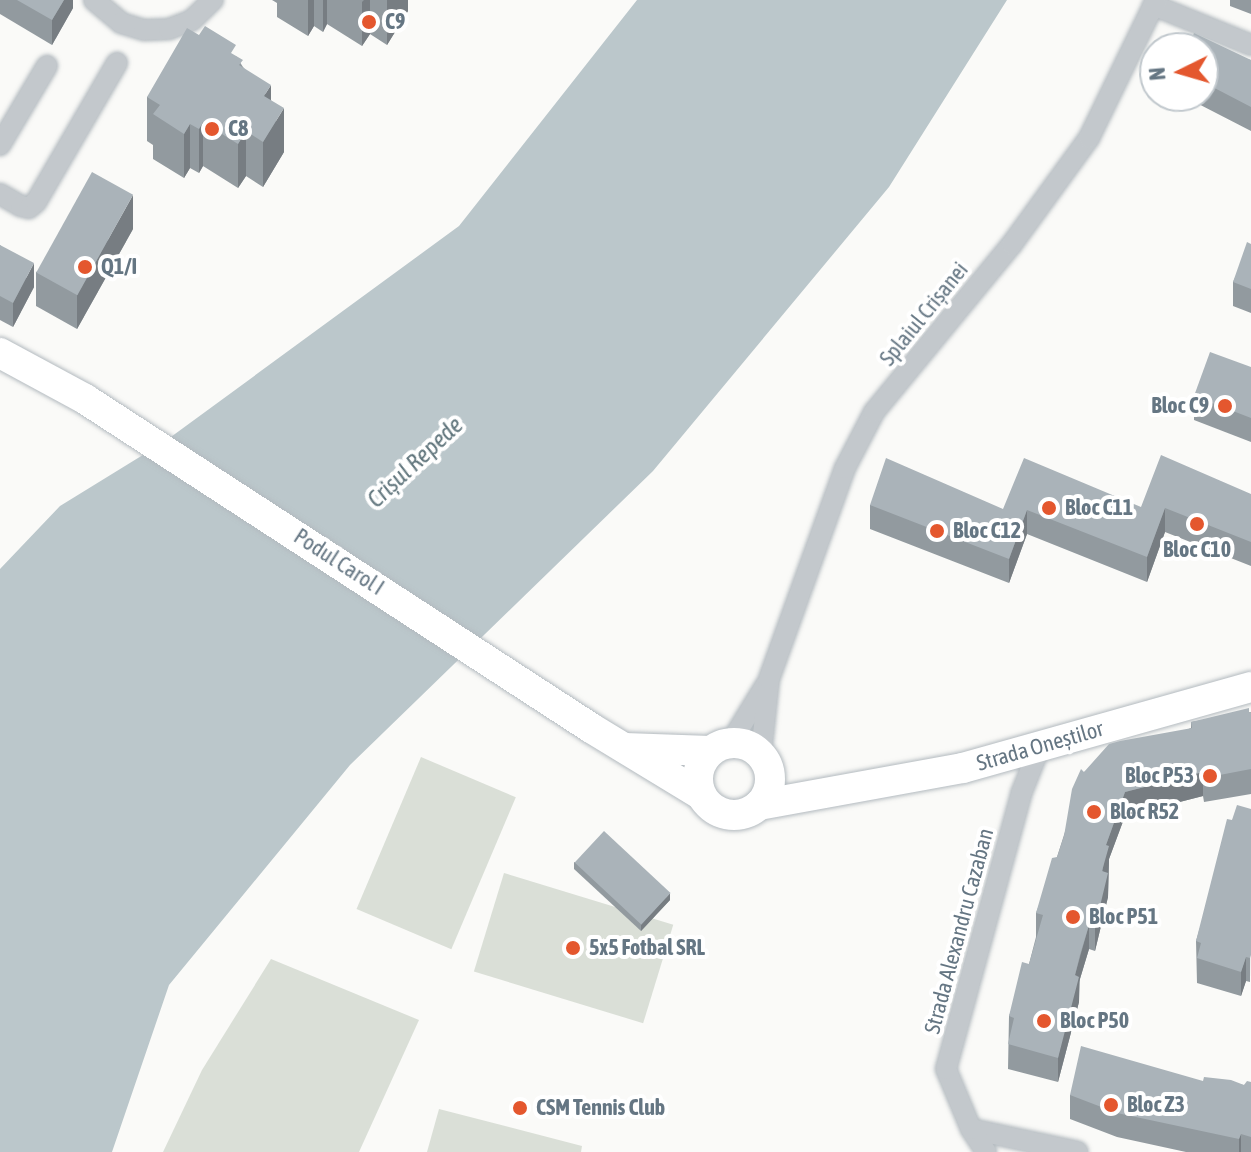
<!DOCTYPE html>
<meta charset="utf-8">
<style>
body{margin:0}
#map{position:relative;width:1251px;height:1152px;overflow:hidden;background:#fafaf8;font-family:"Asap Condensed",sans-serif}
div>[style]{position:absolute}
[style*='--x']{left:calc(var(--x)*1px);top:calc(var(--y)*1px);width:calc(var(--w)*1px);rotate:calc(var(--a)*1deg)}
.green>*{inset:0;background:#dadfd7;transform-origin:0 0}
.water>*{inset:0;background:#bbc7cb}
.roads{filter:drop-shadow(0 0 2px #b3babf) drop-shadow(0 0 2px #b3babf)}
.street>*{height:20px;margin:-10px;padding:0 10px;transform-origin:10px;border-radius:10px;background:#c3c8cc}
.secondary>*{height:30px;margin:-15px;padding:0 15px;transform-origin:15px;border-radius:15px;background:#fff}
.secondary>.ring{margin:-15px;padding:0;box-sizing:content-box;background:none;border:30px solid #fff;border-radius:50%}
.wall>*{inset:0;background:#929a9f}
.shaded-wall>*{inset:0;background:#777d82}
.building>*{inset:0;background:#aab3b9;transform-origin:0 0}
.dots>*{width:22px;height:22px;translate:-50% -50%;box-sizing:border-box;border:4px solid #fff;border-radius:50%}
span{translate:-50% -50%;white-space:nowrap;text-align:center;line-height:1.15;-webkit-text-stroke:8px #fff;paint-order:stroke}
.poi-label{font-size:22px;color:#657683;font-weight:700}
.left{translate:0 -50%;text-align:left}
.right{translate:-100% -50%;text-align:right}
.street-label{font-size:22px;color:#657683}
.water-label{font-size:24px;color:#60757c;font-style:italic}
.north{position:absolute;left:1139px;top:32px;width:80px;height:80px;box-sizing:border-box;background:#fff;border:2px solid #c1c8cd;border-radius:50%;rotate:265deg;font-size:22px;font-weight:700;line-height:32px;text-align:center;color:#657683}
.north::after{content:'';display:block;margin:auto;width:28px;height:36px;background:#e4572e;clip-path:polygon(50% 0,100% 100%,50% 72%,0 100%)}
</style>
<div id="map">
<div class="green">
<i style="left:421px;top:757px;width:103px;height:165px;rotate:23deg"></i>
<i style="left:504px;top:873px;width:177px;height:103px;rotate:17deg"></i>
<i style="clip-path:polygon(271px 959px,419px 1020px,359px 1152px,163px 1152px,202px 1070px)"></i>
<i style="clip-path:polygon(439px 1109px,582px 1146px,581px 1152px,427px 1152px)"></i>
</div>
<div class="water">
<i style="clip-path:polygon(637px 0,1007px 0,889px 187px,653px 471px,350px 765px,169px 985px,112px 1152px,0 1152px,0 569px,60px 506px,164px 442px,459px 226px)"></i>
</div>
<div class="roads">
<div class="street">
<i style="--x:94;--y:0;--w:35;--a:40"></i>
<i style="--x:121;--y:23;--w:24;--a:17"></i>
<i style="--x:144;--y:30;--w:25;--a:-2"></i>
<i style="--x:169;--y:29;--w:25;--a:-21"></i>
<i style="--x:192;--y:20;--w:29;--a:-44"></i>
<i style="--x:1153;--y:5;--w:106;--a:22.2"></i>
<i style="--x:0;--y:145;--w:92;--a:-59.3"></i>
<i style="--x:0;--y:194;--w:24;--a:30"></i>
<i style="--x:21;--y:206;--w:8;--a:14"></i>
<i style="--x:29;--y:208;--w:9;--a:-41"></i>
<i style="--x:36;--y:202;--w:161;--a:-59.8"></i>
<i style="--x:731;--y:742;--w:66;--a:-58.7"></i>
<i style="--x:761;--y:754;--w:75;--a:-83.9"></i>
<i style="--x:769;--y:679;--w:224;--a:-70.2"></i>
<i style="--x:845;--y:468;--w:63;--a:-62.6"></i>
<i style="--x:874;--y:412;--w:217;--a:-50.6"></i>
<i style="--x:1012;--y:244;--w:131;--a:-54"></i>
<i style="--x:1089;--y:138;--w:153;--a:-64.1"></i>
<i style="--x:971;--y:1129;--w:109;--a:12.1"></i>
<i style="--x:986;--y:1152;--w:27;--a:-123"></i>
<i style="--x:971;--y:1129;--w:65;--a:-112.6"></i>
<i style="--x:946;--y:1069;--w:285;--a:-74.7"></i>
<i style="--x:1021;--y:794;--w:54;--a:-68.2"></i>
</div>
<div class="secondary">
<i style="--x:0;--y:353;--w:97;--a:28.4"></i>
<i style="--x:85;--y:399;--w:604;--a:33.03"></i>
<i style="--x:591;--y:728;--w:129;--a:31.3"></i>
<i class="ring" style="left:698px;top:743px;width:42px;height:42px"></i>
<i style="--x:625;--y:748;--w:85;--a:2"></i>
<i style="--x:759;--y:805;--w:207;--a:-10.3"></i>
<i style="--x:963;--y:768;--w:299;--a:-15.7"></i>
</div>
</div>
<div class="wall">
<i style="clip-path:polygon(0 0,73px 0,73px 8px,52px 45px,0 14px)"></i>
<i style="clip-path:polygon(272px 0,408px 0,408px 11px,387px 45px,370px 34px,362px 46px,327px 24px,323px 32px,314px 26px,308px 36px,277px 17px,277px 3px)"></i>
<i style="clip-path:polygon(1230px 0,1251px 0,1251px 14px,1230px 6px)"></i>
<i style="clip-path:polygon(1203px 48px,1251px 60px,1251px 131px,1183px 96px,1203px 96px)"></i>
<i style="clip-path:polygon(236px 56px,243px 67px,271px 100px,284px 152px,263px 187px,246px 176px,238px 188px,203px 166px,199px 173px,190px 168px,184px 178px,153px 159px,153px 145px,147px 141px,147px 97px)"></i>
<i style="clip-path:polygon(133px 229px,77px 329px,36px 306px,36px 272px)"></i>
<i style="clip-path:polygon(1251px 244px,1251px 313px,1233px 306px,1233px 282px)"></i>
<i style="clip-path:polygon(0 245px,34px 287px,13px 327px,0 320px)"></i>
<i style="clip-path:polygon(1251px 367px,1251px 442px,1194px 420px,1194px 396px)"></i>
<i style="clip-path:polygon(1251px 494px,1251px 566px,1165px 532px,1147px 582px,1027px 534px,1009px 583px,870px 529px,870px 505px,1003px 509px,1141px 507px)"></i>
<i style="clip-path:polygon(1251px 712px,1251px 794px,1204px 802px,1203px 796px,1125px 816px,1109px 859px,1108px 897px,1095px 951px,1089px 949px,1080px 979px,1079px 1002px,1058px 1082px,1008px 1069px,1009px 1016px,1029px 964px,1036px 937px,1036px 913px,1057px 857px,1084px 772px,1191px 728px,1191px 722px)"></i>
<i style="clip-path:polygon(1251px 809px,1250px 982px,1246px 981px,1241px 996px,1197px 983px,1196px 941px,1232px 820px)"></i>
<i style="clip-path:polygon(574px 862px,670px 900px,641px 931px,574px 869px)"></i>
<i style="clip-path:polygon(1203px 1081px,1244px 1085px,1251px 1082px,1251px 1152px,1186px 1152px,1117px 1137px,1070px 1119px,1070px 1095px)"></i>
</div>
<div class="shaded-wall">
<i style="clip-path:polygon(64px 0,73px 0,73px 8px,52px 45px,52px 20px)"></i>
<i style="clip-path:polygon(308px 0,314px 0,314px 26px,308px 36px)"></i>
<i style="clip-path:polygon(323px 0,327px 0,327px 24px,323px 32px)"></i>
<i style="clip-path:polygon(364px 0,370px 0,370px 34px,362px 46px,362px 2px)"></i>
<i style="clip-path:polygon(387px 0,408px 0,408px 11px,387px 45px)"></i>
<i style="clip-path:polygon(271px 85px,271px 129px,264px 96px)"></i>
<i style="clip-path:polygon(284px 108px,284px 152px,263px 187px,263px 142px)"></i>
<i style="clip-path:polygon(203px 122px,203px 166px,199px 173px,199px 129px)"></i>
<i style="clip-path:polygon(190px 124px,190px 168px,184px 178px,184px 134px)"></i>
<i style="clip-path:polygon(246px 131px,246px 176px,238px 188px,238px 144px)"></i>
<i style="clip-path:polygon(133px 195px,133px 229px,77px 329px,77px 295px)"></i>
<i style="clip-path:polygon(34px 263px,34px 287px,13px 327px,13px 303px)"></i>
<i style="clip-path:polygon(1165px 508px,1165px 532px,1147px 582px,1147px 557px)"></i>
<i style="clip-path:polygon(1027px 510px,1027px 534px,1009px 583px,1009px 559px)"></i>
<i style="clip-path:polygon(1203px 772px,1203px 796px,1125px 816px,1109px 859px,1108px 897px,1095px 951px,1095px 927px,1106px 845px,1125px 792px)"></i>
<i style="clip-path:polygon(670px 893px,670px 900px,641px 931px,641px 925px)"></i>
<i style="clip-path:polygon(1089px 925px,1089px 949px,1079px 982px,1079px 1002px,1058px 1082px,1058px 1058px,1075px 975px)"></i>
<i style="clip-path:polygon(1246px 957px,1246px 981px,1241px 996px,1241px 972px)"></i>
<i style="clip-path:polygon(1241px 1134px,1241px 1152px,1239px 1152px,1239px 1139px)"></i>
</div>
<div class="building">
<i style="clip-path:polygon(17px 0,64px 0,52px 20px)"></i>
<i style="clip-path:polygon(205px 26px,236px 45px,231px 53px,243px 60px,239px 65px,271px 85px,264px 96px,284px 108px,263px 142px,246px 131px,238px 144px,203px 122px,199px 129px,190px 124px,184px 134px,153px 114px,160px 105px,147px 97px,187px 28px,199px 35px)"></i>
<i style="clip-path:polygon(1194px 33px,1251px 60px,1251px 107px,1203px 82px,1203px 48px,1188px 48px)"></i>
<i style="left:92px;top:172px;width:47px;height:115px;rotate:29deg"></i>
<i style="clip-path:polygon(1247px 242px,1251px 244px,1251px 289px,1233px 282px)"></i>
<i style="clip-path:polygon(0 245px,34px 263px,13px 303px,0 296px)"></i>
<i style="clip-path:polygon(1210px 352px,1251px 367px,1251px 418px,1194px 396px)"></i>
<i style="clip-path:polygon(1161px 455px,1251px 494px,1251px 542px,1165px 508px,1147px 557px,1027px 510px,1009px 559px,870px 505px,886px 458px,1003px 509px,1024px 458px,1141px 507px)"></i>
<i style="clip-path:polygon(1249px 708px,1249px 713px,1251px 712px,1251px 769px,1204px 778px,1203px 772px,1125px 792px,1106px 845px,1109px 846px,1102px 871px,1108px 873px,1095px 927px,1089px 925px,1080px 955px,1075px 975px,1079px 977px,1058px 1058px,1008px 1044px,1014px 1018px,1009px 1016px,1022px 962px,1029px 964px,1043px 915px,1036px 913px,1052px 858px,1057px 857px,1064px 836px,1072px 789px,1081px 769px,1084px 772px,1109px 744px,1120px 741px,1192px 728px,1191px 722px)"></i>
<i style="clip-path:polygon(1237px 805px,1251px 809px,1251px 955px,1250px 958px,1246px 957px,1241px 972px,1197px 958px,1201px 943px,1196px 941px,1227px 819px,1232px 820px)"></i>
<i style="left:604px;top:831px;width:91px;height:43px;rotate:43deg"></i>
<i style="clip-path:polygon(1081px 1046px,1203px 1081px,1204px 1077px,1231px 1080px,1244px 1085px,1247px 1081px,1251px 1082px,1251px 1137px,1241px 1134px,1239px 1139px,1117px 1113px,1070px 1095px)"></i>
</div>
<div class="dots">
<i style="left:369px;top:22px;background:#e4572e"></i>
<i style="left:212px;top:129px;background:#e4572e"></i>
<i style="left:85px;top:267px;background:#e4572e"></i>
<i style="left:1225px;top:406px;background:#e4572e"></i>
<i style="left:1049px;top:508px;background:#e4572e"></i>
<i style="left:1197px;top:524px;background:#e4572e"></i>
<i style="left:937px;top:531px;background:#e4572e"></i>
<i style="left:1210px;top:776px;background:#e4572e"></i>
<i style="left:1094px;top:812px;background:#e4572e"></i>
<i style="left:1073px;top:917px;background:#e4572e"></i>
<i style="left:573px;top:948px;background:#e4572e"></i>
<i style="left:1044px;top:1021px;background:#e4572e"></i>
<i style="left:1111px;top:1105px;background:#e4572e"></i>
<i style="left:520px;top:1108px;background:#e4572e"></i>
</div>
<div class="poi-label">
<span class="left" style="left:385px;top:22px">C9</span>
<span class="left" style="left:228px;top:129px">C8</span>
<span class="left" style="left:101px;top:267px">Q1/I</span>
<span class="right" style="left:1209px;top:406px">Bloc C9</span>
<span class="left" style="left:1065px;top:508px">Bloc C11</span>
<span class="left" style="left:953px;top:531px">Bloc C12</span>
<span style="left:1197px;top:550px">Bloc C10</span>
<span class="right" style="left:1194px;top:776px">Bloc P53</span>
<span class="left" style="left:1110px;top:812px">Bloc R52</span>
<span class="left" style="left:1089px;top:917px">Bloc P51</span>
<span class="left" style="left:589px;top:948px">5x5 Fotbal SRL</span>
<span class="left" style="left:1060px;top:1021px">Bloc P50</span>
<span class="left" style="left:1127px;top:1105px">Bloc Z3</span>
<span class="left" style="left:536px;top:1108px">CSM Tennis Club</span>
</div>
<div class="street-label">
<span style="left:924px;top:314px;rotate:-51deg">Splaiul Crișanei</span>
<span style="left:339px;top:562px;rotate:33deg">Podul Carol I</span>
<span style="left:1040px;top:746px;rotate:-16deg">Strada Oneștilor</span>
<span style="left:959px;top:931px;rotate:-75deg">Strada Alexandru Cazaban</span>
</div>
<div class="water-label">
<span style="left:415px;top:462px;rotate:-43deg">Crișul Repede</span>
</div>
<div class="north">N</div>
</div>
